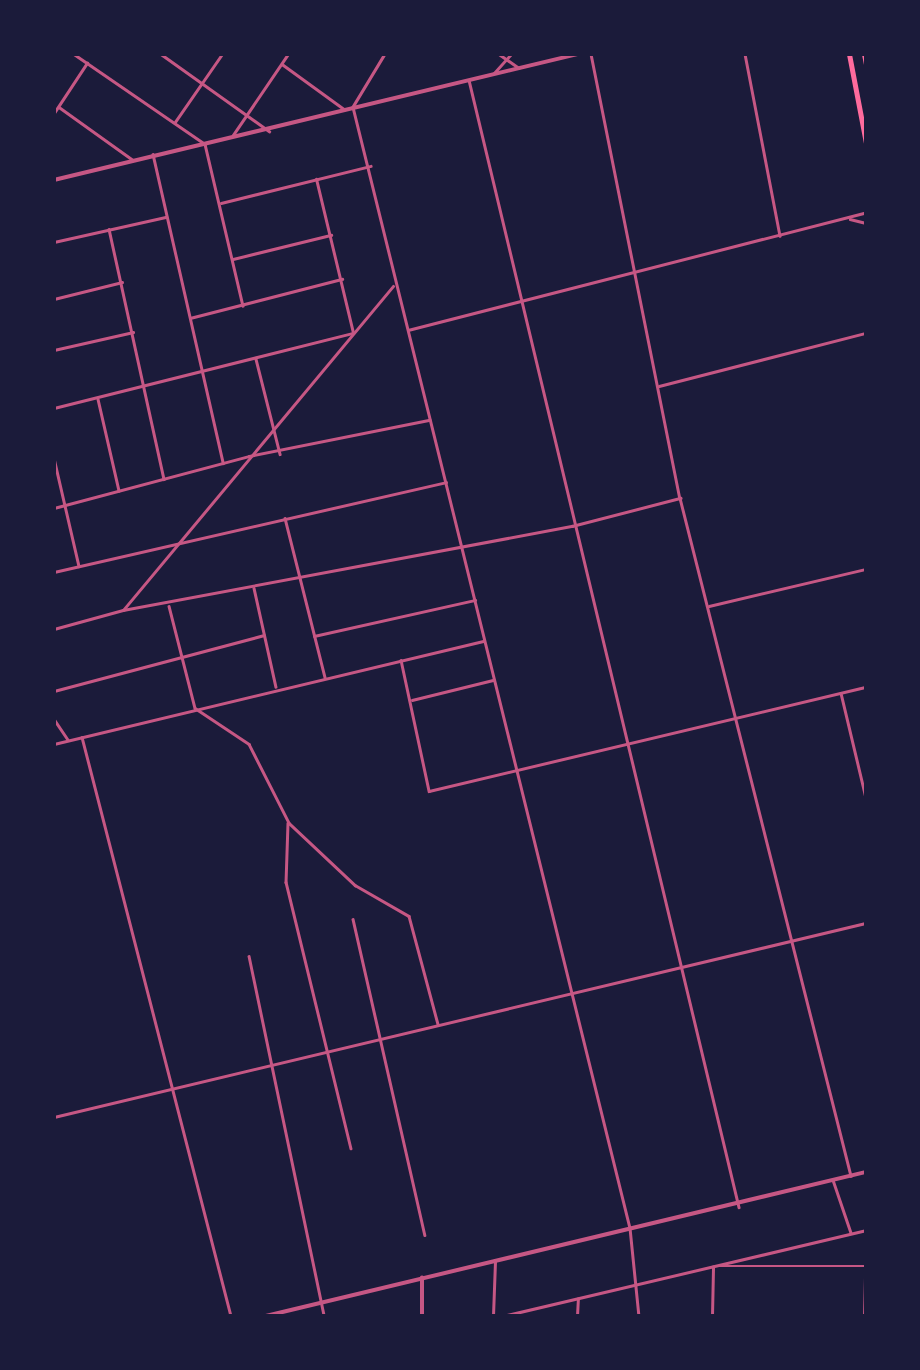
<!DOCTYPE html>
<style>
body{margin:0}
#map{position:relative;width:920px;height:1370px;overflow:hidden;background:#1b1b3a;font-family:"Exo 2",sans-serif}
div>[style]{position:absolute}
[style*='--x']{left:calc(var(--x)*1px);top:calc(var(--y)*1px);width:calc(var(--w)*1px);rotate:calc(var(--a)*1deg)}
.minor>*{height:2.5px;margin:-1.25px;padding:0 1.25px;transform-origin:1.25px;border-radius:1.25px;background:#c65784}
.tertiary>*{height:3.5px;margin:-1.75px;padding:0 1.75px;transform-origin:1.75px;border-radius:1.75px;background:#c65784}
.trunk>*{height:5px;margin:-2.5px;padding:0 2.5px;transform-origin:2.5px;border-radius:2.5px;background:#ff6b9d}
span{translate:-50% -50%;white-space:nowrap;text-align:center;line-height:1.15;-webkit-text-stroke:7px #1b1b3a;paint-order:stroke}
.frame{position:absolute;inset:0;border:56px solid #1b1b3a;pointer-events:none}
</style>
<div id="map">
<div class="minor">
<i style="--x:74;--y:54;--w:159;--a:34.5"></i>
<i style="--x:205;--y:144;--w:166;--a:76.8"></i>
<i style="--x:161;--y:54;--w:133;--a:35.5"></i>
<i style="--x:385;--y:54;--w:62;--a:121.1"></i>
<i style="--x:353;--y:107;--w:1155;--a:76.12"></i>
<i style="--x:630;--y:1228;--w:88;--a:84.2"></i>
<i style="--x:499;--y:54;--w:24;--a:35"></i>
<i style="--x:591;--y:54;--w:453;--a:78.7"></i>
<i style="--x:680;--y:498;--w:699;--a:75.84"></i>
<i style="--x:745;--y:54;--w:185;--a:79.1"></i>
<i style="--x:282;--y:64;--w:77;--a:36"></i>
<i style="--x:494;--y:73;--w:25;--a:-48"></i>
<i style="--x:469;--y:80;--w:1159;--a:76.53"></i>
<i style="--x:59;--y:107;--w:91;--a:35.6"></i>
<i style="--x:54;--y:113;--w:60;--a:-56.6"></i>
<i style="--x:175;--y:122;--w:83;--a:-55.3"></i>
<i style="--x:233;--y:135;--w:98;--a:-55.8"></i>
<i style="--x:153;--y:154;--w:317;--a:77.2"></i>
<i style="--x:221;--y:203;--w:154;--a:-13.9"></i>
<i style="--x:850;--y:219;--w:16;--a:14"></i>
<i style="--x:109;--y:229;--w:256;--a:77.6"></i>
<i style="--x:54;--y:242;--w:115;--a:-12.6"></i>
<i style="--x:233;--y:259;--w:101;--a:-13.8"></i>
<i style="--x:54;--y:299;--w:70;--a:-14"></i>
<i style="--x:190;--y:318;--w:157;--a:-14.4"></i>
<i style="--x:408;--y:330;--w:473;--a:-14.4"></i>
<i style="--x:54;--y:350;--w:81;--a:-12.8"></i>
<i style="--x:256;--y:359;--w:98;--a:75.8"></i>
<i style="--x:659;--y:386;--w:214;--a:-14.4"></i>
<i style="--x:98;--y:399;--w:94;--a:77.1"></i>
<i style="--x:54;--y:408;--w:308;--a:-14.1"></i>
<i style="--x:353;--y:333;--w:158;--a:-103.5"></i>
<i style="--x:54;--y:458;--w:111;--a:77"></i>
<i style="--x:54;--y:508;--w:202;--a:-14.9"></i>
<i style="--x:249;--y:456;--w:184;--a:-11.3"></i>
<i style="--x:285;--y:518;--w:164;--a:75.9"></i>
<i style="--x:54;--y:572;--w:402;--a:-12.9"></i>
<i style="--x:254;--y:588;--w:101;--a:77.5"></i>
<i style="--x:169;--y:606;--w:105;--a:75.7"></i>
<i style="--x:195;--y:708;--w:65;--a:33.7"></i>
<i style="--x:249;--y:744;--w:89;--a:63.1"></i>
<i style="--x:289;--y:823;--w:91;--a:43.2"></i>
<i style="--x:355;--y:885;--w:62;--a:29.9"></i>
<i style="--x:409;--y:916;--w:112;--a:75"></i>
<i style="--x:709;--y:606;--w:161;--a:-13.3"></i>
<i style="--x:124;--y:609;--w:420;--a:-50.2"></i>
<i style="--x:54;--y:629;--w:72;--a:-15.4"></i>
<i style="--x:123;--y:610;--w:457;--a:-10.6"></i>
<i style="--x:572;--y:526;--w:112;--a:-14.5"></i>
<i style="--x:314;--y:636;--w:165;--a:-12.6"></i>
<i style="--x:401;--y:660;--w:134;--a:77.9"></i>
<i style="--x:429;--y:791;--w:449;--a:-13.4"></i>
<i style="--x:54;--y:691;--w:217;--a:-14.9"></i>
<i style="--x:841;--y:693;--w:108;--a:76.6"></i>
<i style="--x:412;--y:700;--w:83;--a:-13.9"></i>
<i style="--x:54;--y:719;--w:25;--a:56"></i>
<i style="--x:82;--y:737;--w:598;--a:75.57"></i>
<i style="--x:54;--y:744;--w:441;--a:-13.5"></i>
<i style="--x:288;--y:823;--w:59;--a:91.9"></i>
<i style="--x:286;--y:882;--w:274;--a:76.3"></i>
<i style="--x:353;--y:919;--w:324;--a:77.2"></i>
<i style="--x:249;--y:956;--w:368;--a:78.2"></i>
<i style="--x:54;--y:1117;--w:835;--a:-13.44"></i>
<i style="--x:833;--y:1180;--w:56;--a:71.2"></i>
<i style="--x:719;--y:1266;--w:147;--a:0"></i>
<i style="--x:493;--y:1316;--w:55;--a:-87.9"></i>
<i style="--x:503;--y:1316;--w:373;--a:-13.3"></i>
<i style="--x:577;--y:1316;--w:17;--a:-87"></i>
<i style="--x:712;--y:1316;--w:49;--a:-88.8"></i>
<i style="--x:864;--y:1316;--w:74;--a:-88.5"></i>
</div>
<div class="tertiary">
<i style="--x:54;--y:180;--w:539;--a:-13.52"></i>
<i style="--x:266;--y:1316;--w:617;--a:-13.5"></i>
<i style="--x:422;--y:1316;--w:38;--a:-90"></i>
</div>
<div class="trunk">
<i style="--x:849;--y:54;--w:91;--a:79.2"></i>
<i style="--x:864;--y:54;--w:10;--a:79"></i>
</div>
<div class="frame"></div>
</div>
